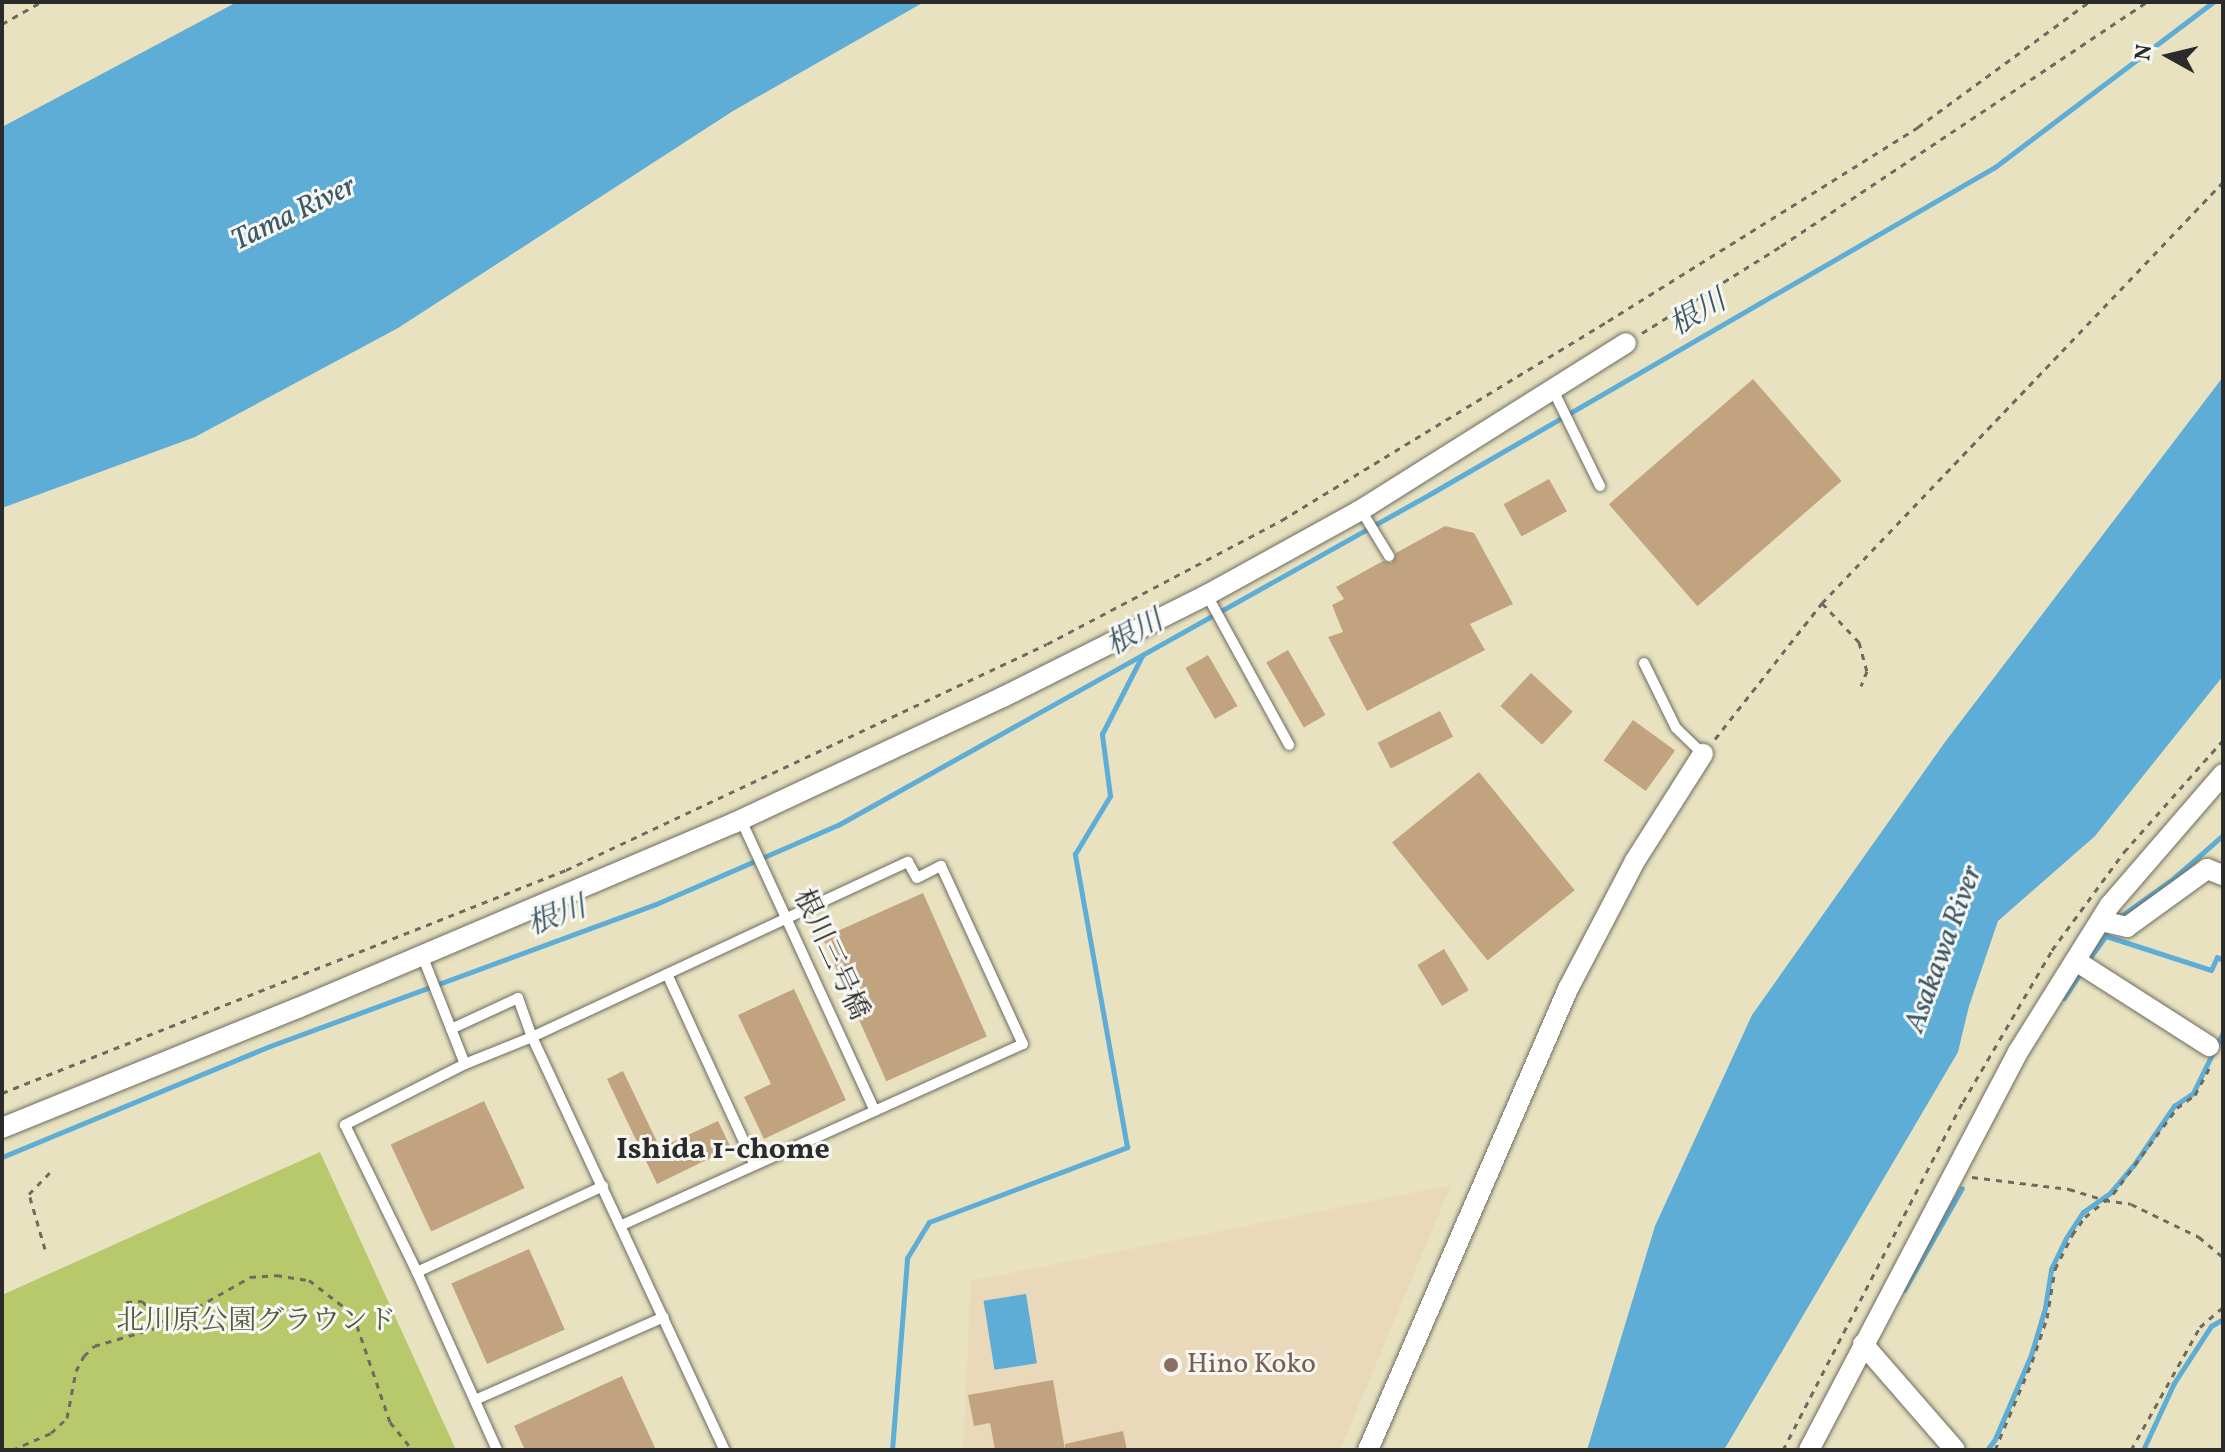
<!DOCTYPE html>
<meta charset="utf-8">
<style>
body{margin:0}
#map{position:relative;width:2225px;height:1452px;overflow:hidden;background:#e8e2c0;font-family:Vollkorn,"Noto Serif JP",serif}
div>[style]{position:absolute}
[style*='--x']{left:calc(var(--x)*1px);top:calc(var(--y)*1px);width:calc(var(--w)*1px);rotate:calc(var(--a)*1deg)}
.built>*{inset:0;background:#ead8ba}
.green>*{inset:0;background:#b8c96c}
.water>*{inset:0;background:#5dadd7;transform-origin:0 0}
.stream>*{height:5px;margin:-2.5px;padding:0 2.5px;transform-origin:2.5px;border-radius:2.5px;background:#5dadd7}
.building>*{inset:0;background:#c2a380;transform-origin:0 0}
.path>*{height:3px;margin-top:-1.5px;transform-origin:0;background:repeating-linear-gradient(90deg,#6d6b5f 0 6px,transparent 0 12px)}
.roads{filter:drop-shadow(0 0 2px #6d6b5f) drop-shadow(0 0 2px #6d6b5f)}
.lane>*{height:10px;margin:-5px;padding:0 5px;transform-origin:5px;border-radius:5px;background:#fff}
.street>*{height:20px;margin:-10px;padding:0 10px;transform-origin:10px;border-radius:10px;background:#fff}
.dots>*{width:22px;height:22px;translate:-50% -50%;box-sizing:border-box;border:4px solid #f6f6f2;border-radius:50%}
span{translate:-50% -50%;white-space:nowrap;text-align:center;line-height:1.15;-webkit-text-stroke:6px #f6f6f2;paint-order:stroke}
.street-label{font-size:28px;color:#2b2b2b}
.park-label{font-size:28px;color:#555a3e}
.education-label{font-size:28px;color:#785e54}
.left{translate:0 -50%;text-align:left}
.water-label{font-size:30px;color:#3c5867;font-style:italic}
.neighbourhood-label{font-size:30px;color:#2b2b2b;font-weight:700}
.frame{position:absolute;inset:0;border:4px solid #2b2b2b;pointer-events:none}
.north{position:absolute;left:2129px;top:16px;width:80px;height:80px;-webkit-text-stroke:6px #f6f6f2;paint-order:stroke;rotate:278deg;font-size:22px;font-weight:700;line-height:32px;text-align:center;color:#2b2b2b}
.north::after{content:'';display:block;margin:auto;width:28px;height:36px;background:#2b2b2b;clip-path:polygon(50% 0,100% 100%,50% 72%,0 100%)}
</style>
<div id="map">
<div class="built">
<i style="clip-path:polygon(1451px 1185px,1340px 1450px,963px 1450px,971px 1281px)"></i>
</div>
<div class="green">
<i style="clip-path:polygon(320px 1152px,456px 1450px,2px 1450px,2px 1295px)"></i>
</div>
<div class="water">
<i style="clip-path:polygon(237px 2px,924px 2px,733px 111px,398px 328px,195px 437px,2px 508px,2px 127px)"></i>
<i style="clip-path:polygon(2223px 377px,2223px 676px,2095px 836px,1998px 921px,1969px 1006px,1958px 1052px,1724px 1450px,1587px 1450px,1655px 1226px,1752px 1015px,1945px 742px)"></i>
<i style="left:1026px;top:1294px;width:70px;height:43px;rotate:81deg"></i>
</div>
<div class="stream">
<i style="--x:2121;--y:916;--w:65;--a:-35.6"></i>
<i style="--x:2174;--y:878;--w:65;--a:-41.3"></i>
<i style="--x:2106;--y:936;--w:110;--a:17.9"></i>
<i style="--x:2211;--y:970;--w:14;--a:-65"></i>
<i style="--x:2217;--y:957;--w:7;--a:27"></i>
<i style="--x:2088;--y:960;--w:31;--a:-54"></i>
<i style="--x:2064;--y:998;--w:30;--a:-57"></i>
<i style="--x:2;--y:1157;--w:290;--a:-22.5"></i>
<i style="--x:270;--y:1046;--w:411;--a:-20.2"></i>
<i style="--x:656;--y:904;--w:198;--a:-23.5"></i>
<i style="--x:838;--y:825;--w:678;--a:-29.21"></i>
<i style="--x:1430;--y:494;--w:653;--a:-30.06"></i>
<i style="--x:1995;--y:167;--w:273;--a:-37.1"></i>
<i style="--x:1904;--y:1290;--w:117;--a:-60.4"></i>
<i style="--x:892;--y:1450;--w:193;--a:-85.5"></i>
<i style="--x:907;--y:1258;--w:42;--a:-58.6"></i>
<i style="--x:929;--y:1222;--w:212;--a:-20.7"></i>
<i style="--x:1127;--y:1147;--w:298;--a:-100.1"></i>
<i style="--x:1075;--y:854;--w:68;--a:-58.9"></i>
<i style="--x:1110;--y:796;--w:63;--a:-97.4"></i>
<i style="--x:1102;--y:734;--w:88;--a:-62.9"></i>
<i style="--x:1987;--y:1450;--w:14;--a:-54"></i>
<i style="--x:1995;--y:1439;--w:91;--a:-66.8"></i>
<i style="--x:2031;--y:1355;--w:49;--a:-73.4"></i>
<i style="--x:2045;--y:1308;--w:39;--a:-81"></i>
<i style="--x:2051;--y:1269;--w:34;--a:-64"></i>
<i style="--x:2066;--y:1238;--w:31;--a:-57"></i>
<i style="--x:2083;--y:1212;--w:33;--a:-35"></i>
<i style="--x:2110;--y:1193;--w:35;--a:-50"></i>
<i style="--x:2133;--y:1166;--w:73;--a:-55.7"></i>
<i style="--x:2174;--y:1106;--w:23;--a:-34"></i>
<i style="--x:2193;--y:1093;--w:68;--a:-63.8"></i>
<i style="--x:2143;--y:1450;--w:74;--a:-65.2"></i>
<i style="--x:2174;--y:1383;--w:68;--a:-57"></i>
<i style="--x:2211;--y:1326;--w:14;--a:-30"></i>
</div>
<div class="building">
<i style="left:1753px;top:379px;width:135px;height:191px;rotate:49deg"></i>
<i style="left:1549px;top:479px;width:37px;height:52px;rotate:61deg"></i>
<i style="clip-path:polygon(1445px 526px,1474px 533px,1513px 604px,1470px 624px,1485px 650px,1367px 711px,1328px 637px,1343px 632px,1332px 605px,1344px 599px,1336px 587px,1383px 561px,1392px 563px,1396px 553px)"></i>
<i style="left:1288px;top:650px;width:75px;height:25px;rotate:60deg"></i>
<i style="left:1208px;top:655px;width:59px;height:26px;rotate:60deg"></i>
<i style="left:1531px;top:673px;width:57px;height:45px;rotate:43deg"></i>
<i style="left:1440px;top:711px;width:29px;height:70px;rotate:63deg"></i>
<i style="left:1633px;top:720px;width:52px;height:50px;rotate:36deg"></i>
<i style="left:1479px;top:772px;width:152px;height:112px;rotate:51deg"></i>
<i style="left:923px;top:893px;width:157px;height:110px;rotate:66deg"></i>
<i style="left:1444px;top:949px;width:48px;height:31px;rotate:59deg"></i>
<i style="clip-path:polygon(794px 989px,846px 1100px,764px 1139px,744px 1097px,771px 1084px,738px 1015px)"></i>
<i style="clip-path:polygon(623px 1071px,660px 1148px,718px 1121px,731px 1148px,657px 1184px,607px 1079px)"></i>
<i style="left:484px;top:1101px;width:96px;height:103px;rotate:65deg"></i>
<i style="left:529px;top:1249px;width:88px;height:85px;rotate:66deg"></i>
<i style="clip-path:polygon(622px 1376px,656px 1450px,525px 1450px,514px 1426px)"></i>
<i style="clip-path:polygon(1053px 1380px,1065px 1450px,995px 1450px,990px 1423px,974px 1426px,968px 1395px)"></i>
<i style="clip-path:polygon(1123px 1431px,1127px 1450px,1065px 1450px,1065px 1444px)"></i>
</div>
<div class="path">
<i style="--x:2;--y:24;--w:45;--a:-29.4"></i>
<i style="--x:1642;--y:333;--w:164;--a:-32"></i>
<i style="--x:1781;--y:246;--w:440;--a:-33.7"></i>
<i style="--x:1822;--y:603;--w:54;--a:46.5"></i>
<i style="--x:1859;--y:642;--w:30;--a:75"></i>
<i style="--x:1867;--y:671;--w:16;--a:112"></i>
<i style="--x:1715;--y:739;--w:173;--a:-51.8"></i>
<i style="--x:1822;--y:603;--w:581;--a:-46.39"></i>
<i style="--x:2;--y:1093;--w:606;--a:-21.57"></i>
<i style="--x:566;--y:870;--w:531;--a:-25.17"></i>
<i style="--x:1047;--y:644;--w:266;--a:-27.8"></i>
<i style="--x:1282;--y:520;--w:382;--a:-31.4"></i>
<i style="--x:1608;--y:321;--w:366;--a:-32"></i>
<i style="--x:1918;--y:127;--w:212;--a:-36.2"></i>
<i style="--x:1972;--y:1177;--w:98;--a:7.1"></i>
<i style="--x:2069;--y:1189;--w:37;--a:17"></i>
<i style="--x:2104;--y:1200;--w:27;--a:8"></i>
<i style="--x:2131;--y:1204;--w:76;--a:25.9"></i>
<i style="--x:2199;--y:1237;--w:31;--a:40"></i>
<i style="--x:45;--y:1249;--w:57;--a:-106.2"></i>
<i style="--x:29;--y:1194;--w:32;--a:-46"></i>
<i style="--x:126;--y:1302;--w:16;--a:-4"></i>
<i style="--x:142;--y:1301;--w:34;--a:45"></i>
<i style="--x:12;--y:1450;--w:43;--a:-23.6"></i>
<i style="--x:51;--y:1433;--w:22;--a:-43"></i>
<i style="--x:67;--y:1418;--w:48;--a:-79.2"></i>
<i style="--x:76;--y:1371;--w:17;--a:-62"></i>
<i style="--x:84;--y:1356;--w:14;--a:-45"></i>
<i style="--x:94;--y:1346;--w:75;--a:-16.3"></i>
<i style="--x:166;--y:1325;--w:97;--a:-29.7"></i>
<i style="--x:250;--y:1277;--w:26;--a:-4"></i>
<i style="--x:276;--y:1275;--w:33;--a:9"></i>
<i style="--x:309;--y:1280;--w:56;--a:37.7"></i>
<i style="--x:353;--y:1314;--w:114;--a:71.1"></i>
<i style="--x:390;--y:1422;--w:36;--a:51"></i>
<i style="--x:1783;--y:1450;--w:392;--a:-62.7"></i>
<i style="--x:1963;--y:1102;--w:176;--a:-59.6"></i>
<i style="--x:2052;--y:950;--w:122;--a:-53.7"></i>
<i style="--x:2124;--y:852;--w:149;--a:-48.5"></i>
<i style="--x:1995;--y:1450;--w:95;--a:-67.2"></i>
<i style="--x:2032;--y:1362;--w:46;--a:-71.2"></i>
<i style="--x:2047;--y:1318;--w:50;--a:-80.7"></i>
<i style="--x:2055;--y:1269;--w:38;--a:-63"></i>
<i style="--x:2072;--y:1235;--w:22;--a:-54"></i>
<i style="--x:2085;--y:1217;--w:36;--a:-39"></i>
<i style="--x:2113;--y:1194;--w:107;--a:-53.3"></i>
<i style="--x:2177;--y:1108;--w:22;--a:-36"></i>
<i style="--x:2195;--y:1095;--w:34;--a:-62"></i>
<i style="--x:2131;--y:1450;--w:141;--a:-60.7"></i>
<i style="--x:2200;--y:1327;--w:30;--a:-41"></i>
</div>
<div class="roads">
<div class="lane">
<i style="--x:1553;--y:390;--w:107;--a:63.9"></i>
<i style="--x:1361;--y:510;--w:54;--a:58.7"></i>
<i style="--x:1207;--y:595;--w:171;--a:61.3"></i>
<i style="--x:1644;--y:663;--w:72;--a:63.8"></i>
<i style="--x:1676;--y:728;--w:37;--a:44"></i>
<i style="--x:741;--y:820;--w:320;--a:65.3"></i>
<i style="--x:422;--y:955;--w:117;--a:68.5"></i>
<i style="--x:465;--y:1064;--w:72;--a:-21.9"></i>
<i style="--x:532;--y:1037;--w:415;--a:-25"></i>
<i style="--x:908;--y:862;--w:18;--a:61"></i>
<i style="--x:917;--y:878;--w:27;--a:-27"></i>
<i style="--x:941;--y:866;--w:196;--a:65.3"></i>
<i style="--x:1023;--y:1044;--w:440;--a:155.7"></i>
<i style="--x:667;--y:974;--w:210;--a:65.3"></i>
<i style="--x:451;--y:1029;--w:74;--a:-24.8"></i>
<i style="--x:518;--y:998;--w:41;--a:70.3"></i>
<i style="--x:532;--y:1037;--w:456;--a:65"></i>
<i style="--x:465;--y:1064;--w:135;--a:153.1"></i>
<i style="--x:345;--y:1125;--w:164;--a:63.9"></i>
<i style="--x:417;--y:1272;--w:195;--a:65.8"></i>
<i style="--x:417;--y:1272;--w:205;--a:-24.8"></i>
<i style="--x:475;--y:1400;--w:206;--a:-23.7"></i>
</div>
<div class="street">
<i style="--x:2101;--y:921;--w:27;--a:13"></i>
<i style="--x:2127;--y:927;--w:99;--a:-35.9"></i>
<i style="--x:2207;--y:869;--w:17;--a:21"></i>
<i style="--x:2076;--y:961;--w:158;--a:32.6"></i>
<i style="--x:2;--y:1128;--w:319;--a:-22.1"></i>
<i style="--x:298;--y:1008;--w:474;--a:-23"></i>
<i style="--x:734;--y:823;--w:297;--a:-25.1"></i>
<i style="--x:1003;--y:697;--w:228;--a:-26.6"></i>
<i style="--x:1207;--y:595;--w:176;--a:-28.9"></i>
<i style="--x:1361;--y:510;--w:313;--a:-32.2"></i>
<i style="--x:1863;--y:1344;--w:140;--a:49"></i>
<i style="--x:1368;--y:1450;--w:503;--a:-66.55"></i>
<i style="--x:1568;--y:989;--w:144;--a:-62.4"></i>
<i style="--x:1635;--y:861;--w:127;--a:-57.6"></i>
<i style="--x:1809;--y:1450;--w:450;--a:-62.3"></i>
<i style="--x:2018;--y:1052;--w:173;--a:-58"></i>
<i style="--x:2110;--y:905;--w:173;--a:-49.2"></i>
</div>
</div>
<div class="dots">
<i style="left:1171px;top:1365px;background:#8d6e63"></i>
</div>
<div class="street-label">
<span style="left:830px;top:955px;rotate:65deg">根川三号橋</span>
</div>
<div class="park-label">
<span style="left:256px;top:1322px">北川原公園グラウンド</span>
</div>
<div class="education-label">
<span class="left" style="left:1187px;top:1365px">Hino Koko</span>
</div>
<div class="water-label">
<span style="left:294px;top:214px;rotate:-26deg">Tama River</span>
<span style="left:1698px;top:314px;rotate:-30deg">根川</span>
<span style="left:1135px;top:634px;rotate:-29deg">根川</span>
<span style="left:557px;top:917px;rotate:-20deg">根川</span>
<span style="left:1944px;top:949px;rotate:-70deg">Asakawa River</span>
</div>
<div class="neighbourhood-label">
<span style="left:723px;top:1150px">Ishida 1-chome</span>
</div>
<div class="frame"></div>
<div class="north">N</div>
</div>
